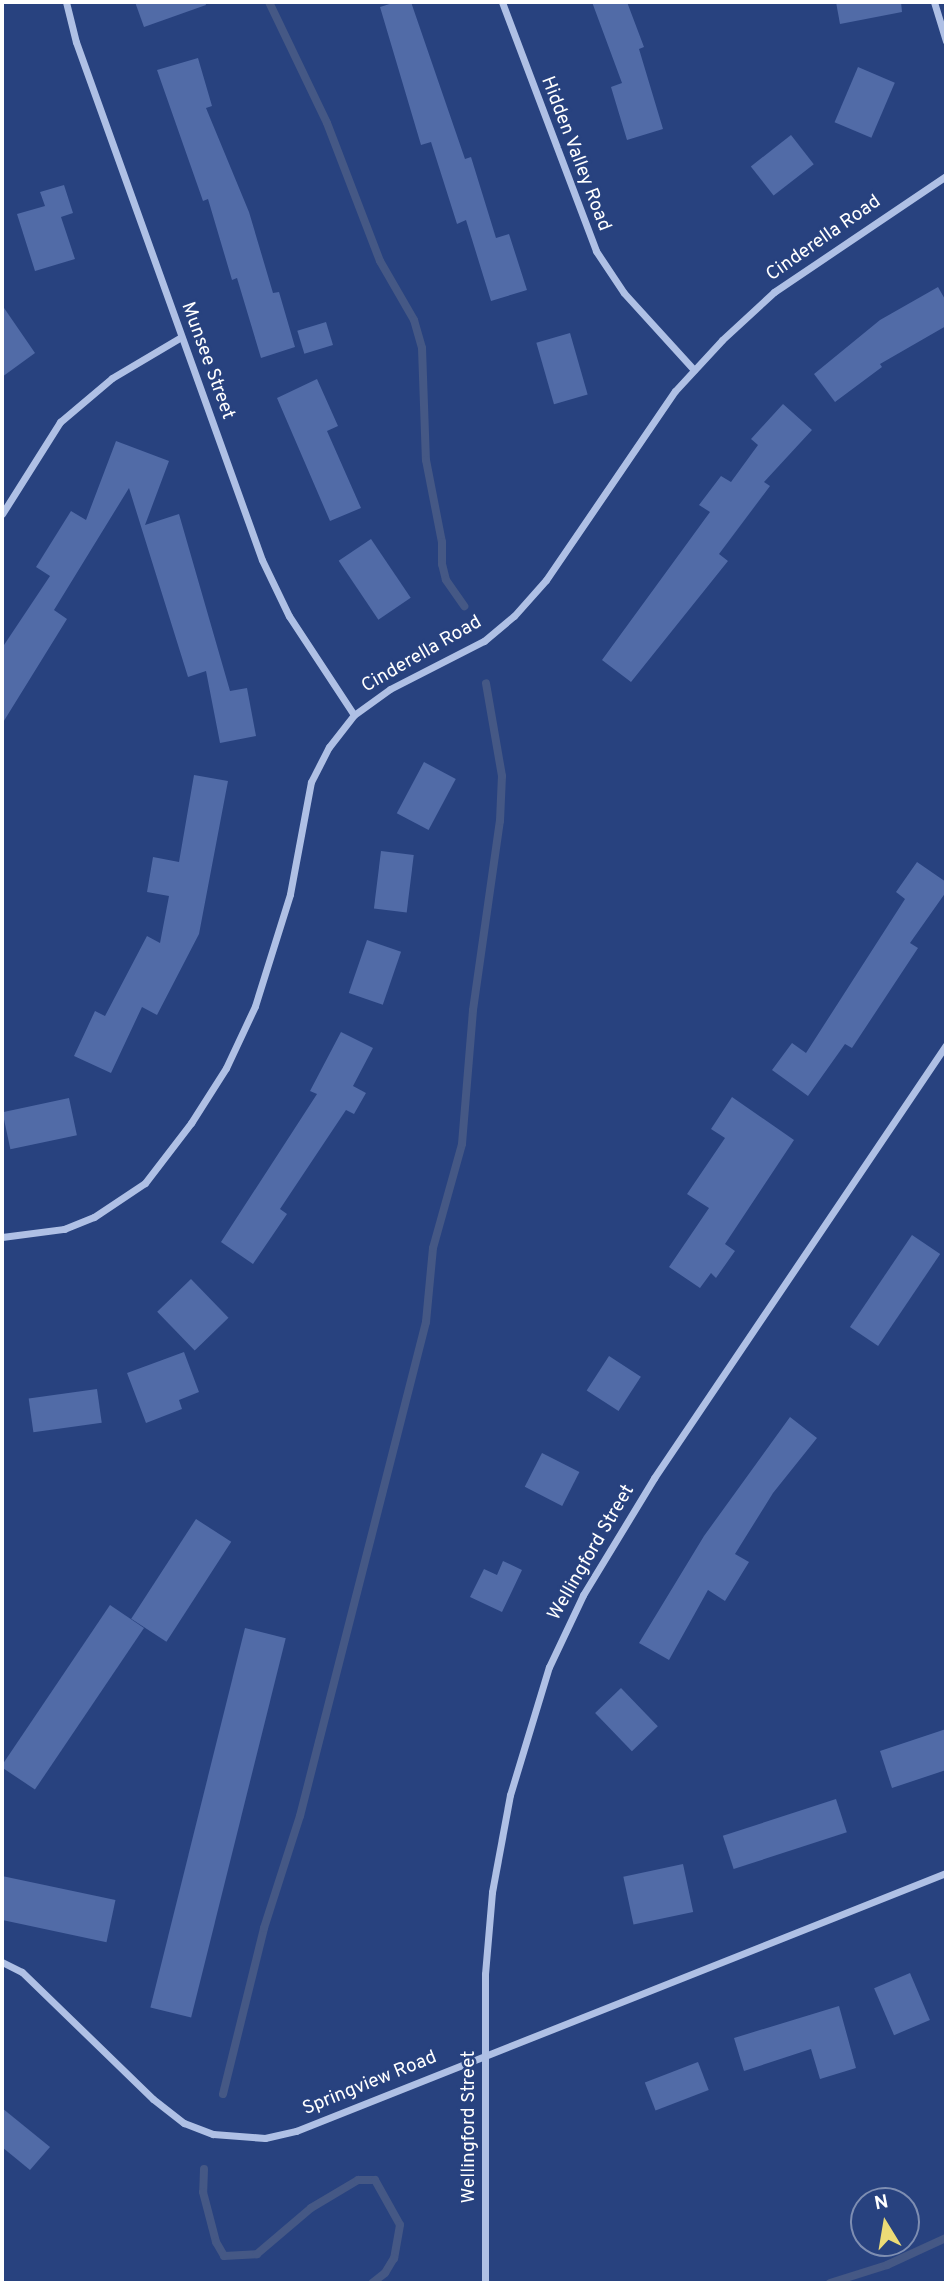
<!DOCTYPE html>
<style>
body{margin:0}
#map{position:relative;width:948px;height:2285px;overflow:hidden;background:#28427f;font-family:Overpass,sans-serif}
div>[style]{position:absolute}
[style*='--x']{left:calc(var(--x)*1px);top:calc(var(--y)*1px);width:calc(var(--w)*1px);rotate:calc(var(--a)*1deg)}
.stream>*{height:8px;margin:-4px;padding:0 4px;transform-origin:4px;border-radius:4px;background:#455885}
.building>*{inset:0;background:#516ba7;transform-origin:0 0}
.street>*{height:7px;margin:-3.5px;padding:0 3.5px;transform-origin:3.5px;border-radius:3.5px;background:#afc0e5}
span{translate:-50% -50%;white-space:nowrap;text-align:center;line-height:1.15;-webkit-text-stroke:5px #28427f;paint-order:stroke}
.street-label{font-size:19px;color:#fff}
.frame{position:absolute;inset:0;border:4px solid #fff;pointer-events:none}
.north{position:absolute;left:850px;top:2187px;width:70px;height:70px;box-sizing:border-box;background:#28427f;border:2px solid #7e8eb2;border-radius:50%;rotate:349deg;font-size:19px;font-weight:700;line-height:28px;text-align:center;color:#fff}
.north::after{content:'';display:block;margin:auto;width:24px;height:32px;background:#ecdb76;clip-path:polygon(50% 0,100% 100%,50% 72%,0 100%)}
</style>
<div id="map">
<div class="stream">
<i style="--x:269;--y:2;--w:134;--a:64.4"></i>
<i style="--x:327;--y:123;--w:148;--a:69"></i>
<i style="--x:380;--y:261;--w:68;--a:60"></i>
<i style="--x:414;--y:320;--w:29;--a:74"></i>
<i style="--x:422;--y:348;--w:112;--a:88"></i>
<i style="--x:426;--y:460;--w:84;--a:79"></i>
<i style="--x:442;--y:542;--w:22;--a:90"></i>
<i style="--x:442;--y:564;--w:16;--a:76"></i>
<i style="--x:446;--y:580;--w:32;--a:55"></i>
<i style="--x:223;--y:2094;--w:171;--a:-76.1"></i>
<i style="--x:264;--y:1928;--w:118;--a:-72.2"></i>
<i style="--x:300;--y:1816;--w:510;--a:-75.69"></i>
<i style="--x:426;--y:1322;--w:74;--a:-84.6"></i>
<i style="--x:433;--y:1248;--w:108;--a:-74.4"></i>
<i style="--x:462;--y:1144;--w:134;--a:-85.3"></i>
<i style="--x:473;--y:1010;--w:191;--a:-81.9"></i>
<i style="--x:500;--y:821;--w:45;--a:-87.5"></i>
<i style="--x:502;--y:776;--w:94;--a:-99.8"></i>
<i style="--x:204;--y:2169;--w:23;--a:92"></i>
<i style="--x:203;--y:2192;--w:52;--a:75.4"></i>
<i style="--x:216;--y:2242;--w:16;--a:60"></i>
<i style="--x:224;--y:2256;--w:33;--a:-3"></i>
<i style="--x:257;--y:2254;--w:71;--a:-40.4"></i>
<i style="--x:311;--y:2208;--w:55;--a:-30.8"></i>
<i style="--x:358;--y:2180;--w:17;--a:0"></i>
<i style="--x:375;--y:2180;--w:51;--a:60.9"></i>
<i style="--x:400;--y:2225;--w:34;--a:100"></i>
<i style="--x:394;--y:2258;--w:17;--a:121"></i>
<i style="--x:385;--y:2273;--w:16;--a:142"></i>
<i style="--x:830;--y:2283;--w:60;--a:-17.5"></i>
<i style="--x:887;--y:2265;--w:65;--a:-24.6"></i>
</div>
<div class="building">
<i style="clip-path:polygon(135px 2px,205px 2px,206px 5px,144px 27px)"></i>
<i style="clip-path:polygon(396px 2px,411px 2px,465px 159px,471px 157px,496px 238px,509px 234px,527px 290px,491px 301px,466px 220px,457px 224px,431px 142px,421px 145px,380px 7px)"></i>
<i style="clip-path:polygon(592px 2px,627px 2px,644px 47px,639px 49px,663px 129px,627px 140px,611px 87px,622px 83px)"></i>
<i style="clip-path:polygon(836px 2px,901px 2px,902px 12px,840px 24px)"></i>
<i style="clip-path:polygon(198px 58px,212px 106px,206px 108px,249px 212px,273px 293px,279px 292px,295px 347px,261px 358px,237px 278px,232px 280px,208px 199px,203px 201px,157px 70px)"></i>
<i style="left:858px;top:67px;width:40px;height:60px;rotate:23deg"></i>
<i style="left:791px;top:135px;width:37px;height:51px;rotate:52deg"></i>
<i style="clip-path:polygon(64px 185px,73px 213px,61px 217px,75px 259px,35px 271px,17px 214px,45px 206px,40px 192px)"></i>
<i style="clip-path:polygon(938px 287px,946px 301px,946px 326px,880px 364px,882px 367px,835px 402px,814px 374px,880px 320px)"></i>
<i style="clip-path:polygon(2px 305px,35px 353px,2px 377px)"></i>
<i style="left:326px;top:322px;width:24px;height:30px;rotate:73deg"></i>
<i style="left:570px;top:333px;width:64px;height:35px;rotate:74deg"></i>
<i style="clip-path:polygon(317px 379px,338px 426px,327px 431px,361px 508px,330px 521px,277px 398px)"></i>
<i style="clip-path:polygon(783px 404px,812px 430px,764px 482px,770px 486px,719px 554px,728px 561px,631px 682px,602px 660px,710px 512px,699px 505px,721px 476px,731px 482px,758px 445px,751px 439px)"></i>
<i style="clip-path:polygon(116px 441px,169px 461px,145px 525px,179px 514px,230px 691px,247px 688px,256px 736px,220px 743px,206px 671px,188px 677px,129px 488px,54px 610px,67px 619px,2px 724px,2px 648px,50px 576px,36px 567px,71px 511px,86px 520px)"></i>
<i style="left:371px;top:539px;width:71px;height:39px;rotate:56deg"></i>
<i style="left:424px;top:762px;width:36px;height:58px;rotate:28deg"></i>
<i style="clip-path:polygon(194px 775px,228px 781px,199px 934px,157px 1015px,142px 1007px,111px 1073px,74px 1056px,95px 1011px,105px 1016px,147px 936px,160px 943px,169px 896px,147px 892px,153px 857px,179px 862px)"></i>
<i style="left:381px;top:851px;width:33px;height:58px;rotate:7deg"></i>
<i style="clip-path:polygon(917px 862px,946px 882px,946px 892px,910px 943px,918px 948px,852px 1048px,845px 1044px,808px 1096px,772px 1070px,792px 1043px,806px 1053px,905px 899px,896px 892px)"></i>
<i style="left:367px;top:940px;width:36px;height:56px;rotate:19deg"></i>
<i style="clip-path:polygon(341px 1032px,373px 1048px,353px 1086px,366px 1093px,354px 1114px,346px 1110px,280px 1209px,287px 1214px,253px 1264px,221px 1242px,317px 1094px,310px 1091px)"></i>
<i style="clip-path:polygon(732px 1097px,794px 1140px,725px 1244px,735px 1251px,716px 1278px,711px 1273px,700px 1288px,669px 1267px,709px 1208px,687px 1194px,725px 1138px,711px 1129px)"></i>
<i style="left:69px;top:1098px;width:38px;height:68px;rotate:78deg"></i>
<i style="left:912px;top:1235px;width:34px;height:111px;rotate:34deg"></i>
<i style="left:191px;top:1279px;width:54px;height:47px;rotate:46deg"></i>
<i style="clip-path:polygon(184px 1352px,199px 1392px,179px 1400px,182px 1409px,146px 1423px,127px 1373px)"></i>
<i style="left:609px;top:1356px;width:38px;height:41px;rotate:33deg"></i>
<i style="left:97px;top:1389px;width:34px;height:69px;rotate:82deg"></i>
<i style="clip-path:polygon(790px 1417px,817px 1438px,773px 1493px,735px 1554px,749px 1562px,725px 1601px,708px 1590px,669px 1660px,639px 1643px,704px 1536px)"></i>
<i style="left:542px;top:1453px;width:42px;height:38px;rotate:27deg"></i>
<i style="left:196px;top:1519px;width:42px;height:119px;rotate:33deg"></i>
<i style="clip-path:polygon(503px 1561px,522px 1570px,502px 1612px,470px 1597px,484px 1569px,497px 1575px)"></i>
<i style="left:110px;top:1605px;width:41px;height:195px;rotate:34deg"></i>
<i style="left:245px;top:1628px;width:42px;height:391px;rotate:14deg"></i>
<i style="left:621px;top:1688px;width:53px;height:36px;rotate:46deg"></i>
<i style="clip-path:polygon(946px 1729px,946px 1770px,892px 1788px,880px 1751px)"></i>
<i style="left:836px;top:1799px;width:35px;height:119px;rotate:72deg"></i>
<i style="left:683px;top:1864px;width:49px;height:61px;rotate:78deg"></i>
<i style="left:2px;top:1876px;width:116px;height:43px;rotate:12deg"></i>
<i style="left:910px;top:1973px;width:51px;height:39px;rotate:67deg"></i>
<i style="clip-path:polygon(839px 2006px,856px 2068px,820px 2079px,811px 2049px,744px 2071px,734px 2038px)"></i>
<i style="left:698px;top:2062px;width:30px;height:57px;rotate:69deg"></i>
<i style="clip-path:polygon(2px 2108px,50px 2147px,30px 2170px,2px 2147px)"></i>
</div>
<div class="street">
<i style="--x:66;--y:2;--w:41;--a:76"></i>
<i style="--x:76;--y:42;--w:550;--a:70.25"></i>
<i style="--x:262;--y:560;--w:62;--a:64.3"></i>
<i style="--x:289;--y:616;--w:118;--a:56.7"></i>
<i style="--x:502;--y:2;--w:266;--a:69.3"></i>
<i style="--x:596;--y:251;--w:50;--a:56.3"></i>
<i style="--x:624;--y:293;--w:104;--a:47.7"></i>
<i style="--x:934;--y:2;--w:41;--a:72.9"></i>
<i style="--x:2;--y:514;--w:109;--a:-57.8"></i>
<i style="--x:60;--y:422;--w:68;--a:-40.2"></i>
<i style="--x:112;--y:378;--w:80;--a:-30.7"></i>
<i style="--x:2;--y:1237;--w:63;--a:-7.4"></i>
<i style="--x:64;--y:1229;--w:32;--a:-22"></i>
<i style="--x:94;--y:1217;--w:61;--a:-33.7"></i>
<i style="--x:145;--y:1183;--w:76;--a:-52.5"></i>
<i style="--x:191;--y:1123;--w:65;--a:-57.5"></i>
<i style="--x:226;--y:1068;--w:68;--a:-64.9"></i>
<i style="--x:255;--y:1006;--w:117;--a:-72.6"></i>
<i style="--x:290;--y:894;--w:114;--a:-79.4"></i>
<i style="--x:311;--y:782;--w:39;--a:-63"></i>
<i style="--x:329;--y:747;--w:41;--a:-52"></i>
<i style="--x:354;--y:715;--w:44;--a:-35.8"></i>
<i style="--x:390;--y:689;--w:106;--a:-27.1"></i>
<i style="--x:484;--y:641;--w:39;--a:-40"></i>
<i style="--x:514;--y:616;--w:48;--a:-48.4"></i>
<i style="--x:546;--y:580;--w:229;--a:-55.7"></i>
<i style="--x:675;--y:391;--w:69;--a:-47.3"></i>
<i style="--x:722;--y:340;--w:71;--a:-42.7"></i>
<i style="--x:774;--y:292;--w:207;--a:-34"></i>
<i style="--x:2;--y:1962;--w:22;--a:27"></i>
<i style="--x:22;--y:1972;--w:182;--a:44.1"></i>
<i style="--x:153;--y:2099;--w:39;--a:38"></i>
<i style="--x:184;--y:2123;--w:31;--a:21"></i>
<i style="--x:213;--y:2134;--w:52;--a:4.4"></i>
<i style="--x:265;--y:2138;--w:32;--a:-13"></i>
<i style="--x:296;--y:2131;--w:699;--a:-21.65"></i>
<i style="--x:485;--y:2283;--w:309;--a:-90"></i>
<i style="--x:485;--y:1974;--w:82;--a:-85.1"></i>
<i style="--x:492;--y:1892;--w:99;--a:-79.5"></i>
<i style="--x:510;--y:1795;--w:134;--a:-73.1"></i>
<i style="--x:549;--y:1667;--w:80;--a:-64.7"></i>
<i style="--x:583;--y:1595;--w:137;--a:-58.7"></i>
<i style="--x:654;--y:1478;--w:522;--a:-56.01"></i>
</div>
<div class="street-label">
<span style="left:575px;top:154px;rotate:69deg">Hidden Valley Road</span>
<span style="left:824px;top:239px;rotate:-35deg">Cinderella Road</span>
<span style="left:207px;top:361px;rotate:70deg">Munsee Street</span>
<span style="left:422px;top:655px;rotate:-30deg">Cinderella Road</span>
<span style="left:592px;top:1553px;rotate:-60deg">Wellingford Street</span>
<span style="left:370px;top:2084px;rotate:-22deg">Springview Road</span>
<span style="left:470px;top:2127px;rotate:-90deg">Wellingford Street</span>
</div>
<div class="frame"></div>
<div class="north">N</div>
</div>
